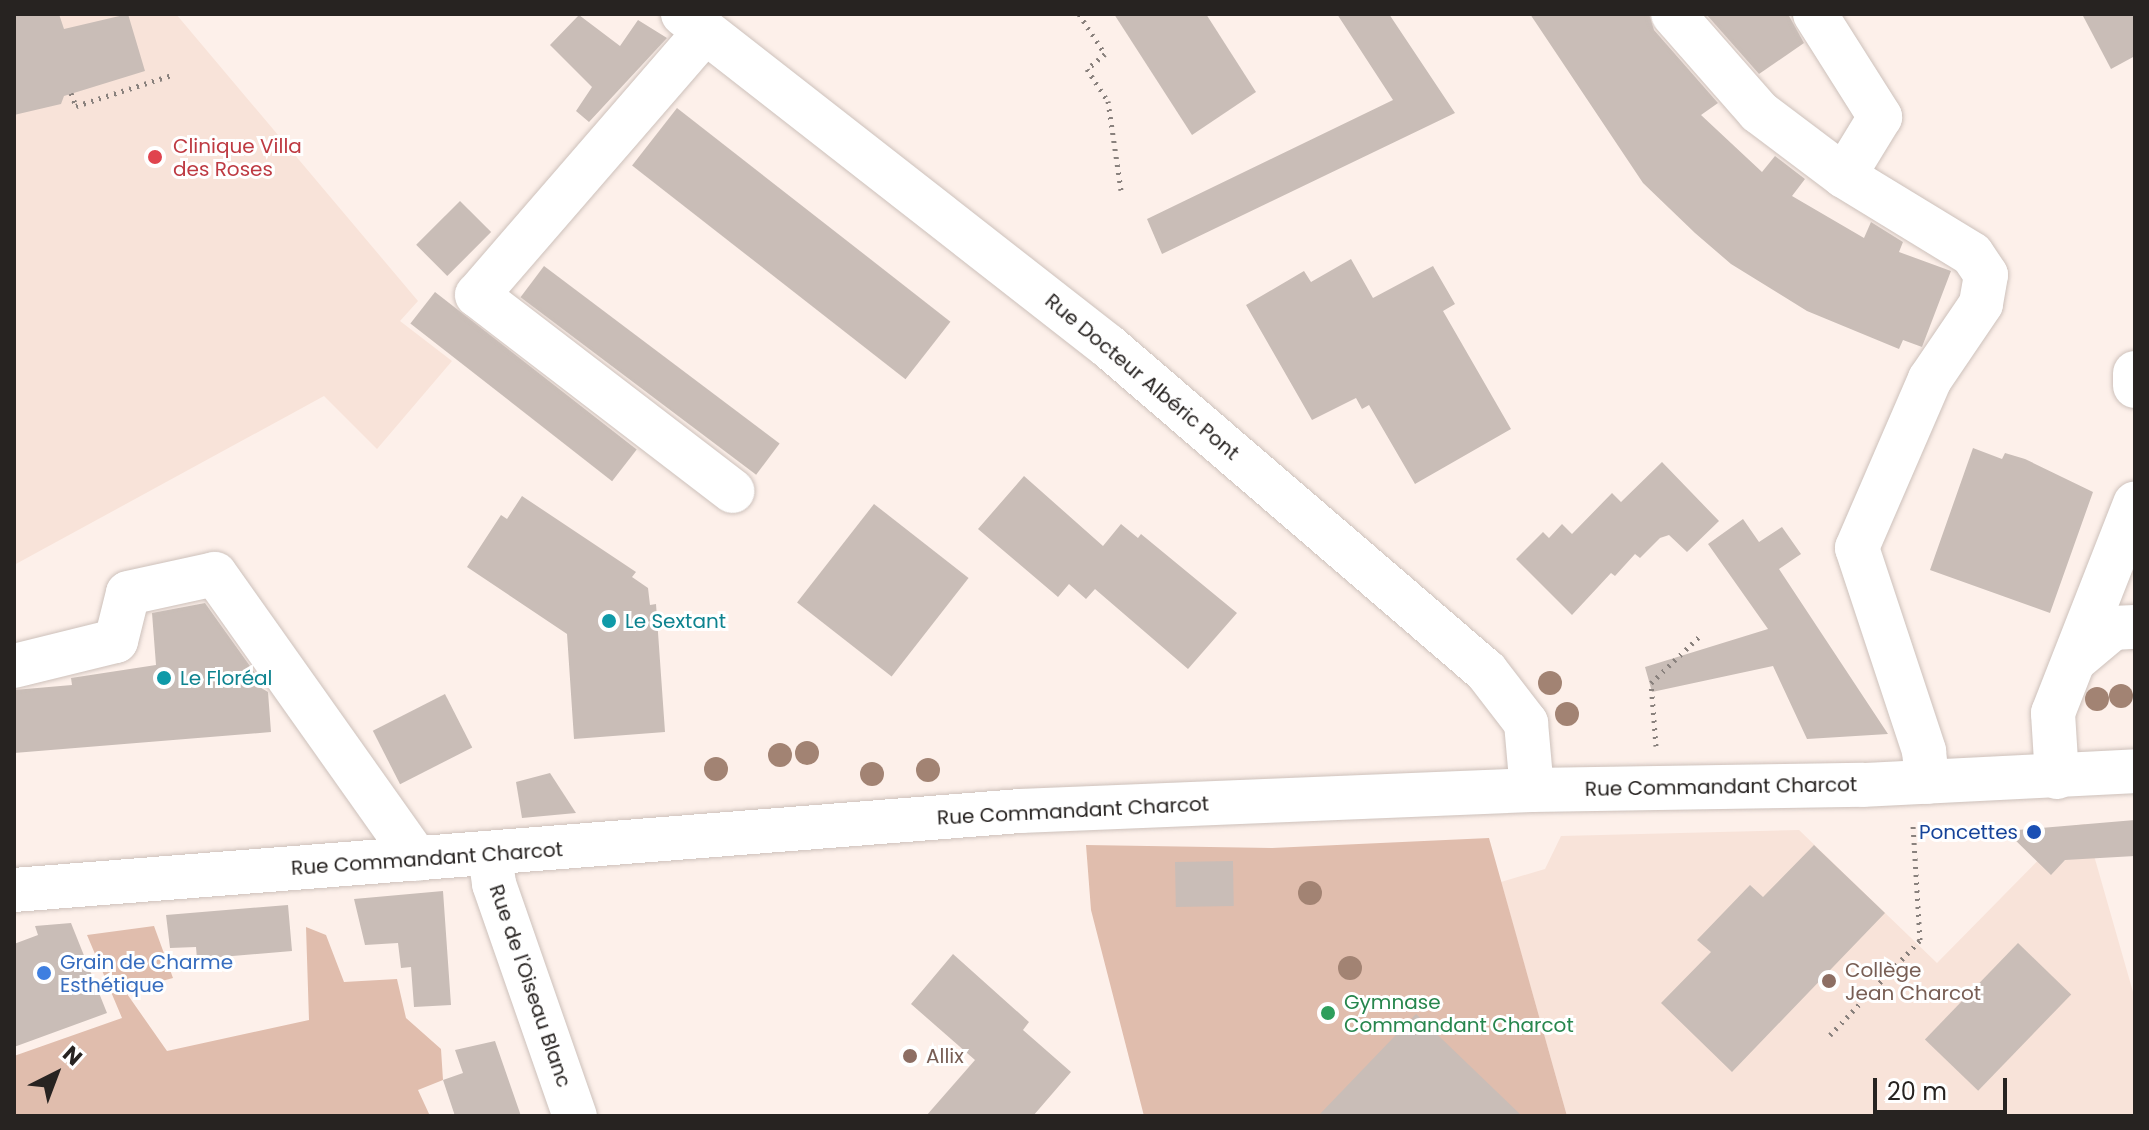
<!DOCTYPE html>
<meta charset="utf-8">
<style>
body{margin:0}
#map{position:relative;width:2149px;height:1130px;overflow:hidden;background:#fdf0ea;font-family:Poppins,sans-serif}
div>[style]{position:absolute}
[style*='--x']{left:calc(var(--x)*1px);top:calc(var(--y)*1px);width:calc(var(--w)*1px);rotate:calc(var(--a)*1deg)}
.built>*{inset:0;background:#f8e3d9}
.green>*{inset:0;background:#e0bdad}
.building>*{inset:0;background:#c9bdb7;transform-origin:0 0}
.path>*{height:5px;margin-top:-2.5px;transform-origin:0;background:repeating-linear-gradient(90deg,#89817d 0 2px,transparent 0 8px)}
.roads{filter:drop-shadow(0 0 2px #cdc1bb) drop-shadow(0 0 2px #cdc1bb)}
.minor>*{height:44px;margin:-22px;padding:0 22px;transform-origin:22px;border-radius:22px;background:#fff}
.major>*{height:44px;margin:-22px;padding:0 22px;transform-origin:22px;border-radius:22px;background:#fff}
.trees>*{width:24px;height:24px;margin:-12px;border-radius:50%;background:#a28373}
.dots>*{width:22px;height:22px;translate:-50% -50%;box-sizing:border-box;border:4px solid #fff;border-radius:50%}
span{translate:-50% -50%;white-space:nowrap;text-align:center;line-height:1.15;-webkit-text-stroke:6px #fff;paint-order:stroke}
.health-label{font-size:20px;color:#be3a42}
.left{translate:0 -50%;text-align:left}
.street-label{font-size:20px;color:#272321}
.culture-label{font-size:20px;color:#0d838f}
.transit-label{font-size:20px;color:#164399}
.right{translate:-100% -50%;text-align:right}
.shop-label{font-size:20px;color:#366cbe}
.education-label{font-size:20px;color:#785e54}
.leisure-label{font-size:20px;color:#27864d}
.frame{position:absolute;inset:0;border:16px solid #272321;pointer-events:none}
.north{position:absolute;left:16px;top:1034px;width:80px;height:80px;-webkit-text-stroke:6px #fff;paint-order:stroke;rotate:42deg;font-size:22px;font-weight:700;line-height:32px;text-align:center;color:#272321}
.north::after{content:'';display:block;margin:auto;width:28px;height:36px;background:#272321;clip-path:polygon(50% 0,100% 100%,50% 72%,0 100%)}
.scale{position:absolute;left:1873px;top:1078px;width:134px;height:36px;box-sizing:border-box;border:4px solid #272321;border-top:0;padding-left:10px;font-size:24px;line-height:28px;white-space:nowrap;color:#272321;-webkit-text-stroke:6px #fff;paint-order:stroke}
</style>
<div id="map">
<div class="built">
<i style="clip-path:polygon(14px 14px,176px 14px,418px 301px,400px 321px,452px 361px,377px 449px,324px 396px,14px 565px)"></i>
<i style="clip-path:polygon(2085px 824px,2135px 999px,2135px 1116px,1567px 1116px,1501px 882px,1545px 869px,1561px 836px,1799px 830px,1937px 963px,2072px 826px)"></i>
</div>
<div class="green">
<i style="clip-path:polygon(1489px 838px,1567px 1116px,1144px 1116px,1091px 910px,1086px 845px,1272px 848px)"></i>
<i style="clip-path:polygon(154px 926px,173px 978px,125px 991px,167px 1051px,309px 1020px,306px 927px,326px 935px,344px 982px,397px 979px,406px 1018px,441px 1049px,443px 1080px,418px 1090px,430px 1116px,14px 1116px,14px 1056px,122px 1018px,87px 935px)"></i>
</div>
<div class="building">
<i style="clip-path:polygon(14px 14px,59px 14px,64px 29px,128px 14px,145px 71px,64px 96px,61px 104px,14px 115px)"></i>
<i style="clip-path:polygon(1114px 14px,1206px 14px,1256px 92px,1192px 135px)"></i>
<i style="clip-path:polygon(1337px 14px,1389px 14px,1455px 113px,1162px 254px,1147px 219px,1393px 100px)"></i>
<i style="clip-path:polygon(1530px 14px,1649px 14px,1654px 30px,1718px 103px,1701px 115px,1762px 172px,1775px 156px,1805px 179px,1792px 196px,1864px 238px,1871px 222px,1903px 242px,1899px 252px,1951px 271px,1922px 347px,1903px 340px,1899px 349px,1807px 311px,1731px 264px,1695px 233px,1643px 183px)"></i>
<i style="clip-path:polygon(1706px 14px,1788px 14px,1804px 43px,1759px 74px)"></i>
<i style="clip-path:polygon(2082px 14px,2135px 14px,2135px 56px,2111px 69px)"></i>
<i style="clip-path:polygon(579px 15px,620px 46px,638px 20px,667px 38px,589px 122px,576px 111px,592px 87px,550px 45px)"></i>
<i style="left:677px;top:108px;width:347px;height:73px;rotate:38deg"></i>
<i style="left:460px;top:201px;width:44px;height:62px;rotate:45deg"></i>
<i style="clip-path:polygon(1351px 259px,1373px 298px,1433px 266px,1455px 304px,1443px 311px,1511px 429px,1415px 484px,1369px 405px,1362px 409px,1356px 398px,1312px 420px,1246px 305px,1304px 271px,1311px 282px)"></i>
<i style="left:544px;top:266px;width:295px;height:39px;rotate:37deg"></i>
<i style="left:435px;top:292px;width:256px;height:40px;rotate:38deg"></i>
<i style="clip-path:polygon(1973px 448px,2002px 459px,2005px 453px,2025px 459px,2093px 492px,2050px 613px,1930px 570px)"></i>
<i style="clip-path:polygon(1662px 462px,1719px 521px,1687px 552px,1669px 535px,1660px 538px,1640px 558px,1635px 554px,1615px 576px,1611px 573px,1572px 615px,1516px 559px,1543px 532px,1549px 538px,1562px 524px,1572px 534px,1612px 493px,1621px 502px)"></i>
<i style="clip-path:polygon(1024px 476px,1103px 546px,1121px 524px,1138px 538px,1141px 534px,1237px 613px,1188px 669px,1095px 589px,1086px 599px,1069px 584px,1058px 597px,978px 529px)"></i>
<i style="clip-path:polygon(522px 496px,636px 572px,632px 577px,648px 588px,650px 605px,656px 604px,665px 732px,574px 739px,567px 634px,467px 567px,501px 515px,507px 519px)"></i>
<i style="left:874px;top:504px;width:120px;height:125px;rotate:38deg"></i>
<i style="clip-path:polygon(1743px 519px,1759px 542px,1782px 527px,1801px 554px,1779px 569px,1888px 734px,1807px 739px,1773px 666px,1652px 692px,1645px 667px,1768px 629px,1708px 544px)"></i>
<i style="clip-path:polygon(205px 603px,257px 676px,258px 686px,268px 692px,271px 732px,14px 753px,14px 690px,72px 685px,71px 678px,156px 665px,152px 613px)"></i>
<i style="left:445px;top:694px;width:60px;height:81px;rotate:63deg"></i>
<i style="clip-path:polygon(550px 773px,576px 813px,522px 818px,516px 782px)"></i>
<i style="clip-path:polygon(2135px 820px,2135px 856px,2065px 860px,2051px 875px,2006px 831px)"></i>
<i style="clip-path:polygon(1814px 845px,1885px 913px,1732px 1072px,1661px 1003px,1711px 952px,1697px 940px,1750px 885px,1763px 897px)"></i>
<i style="left:1233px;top:861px;width:45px;height:58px;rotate:89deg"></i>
<i style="clip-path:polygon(443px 891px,451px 1005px,414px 1007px,411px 967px,401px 968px,398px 943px,365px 945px,354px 899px)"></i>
<i style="clip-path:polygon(288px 905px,292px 951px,197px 959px,196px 947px,170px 948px,166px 915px)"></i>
<i style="clip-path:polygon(71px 923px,107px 1013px,14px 1047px,14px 944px,38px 935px,35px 926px)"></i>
<i style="left:2018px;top:943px;width:74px;height:134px;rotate:44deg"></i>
<i style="clip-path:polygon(953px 954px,1029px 1022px,1023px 1030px,1071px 1072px,1033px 1116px,926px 1116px,975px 1060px,911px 1004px)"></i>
<i style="clip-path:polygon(1416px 1014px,1522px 1116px,1318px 1116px)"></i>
<i style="clip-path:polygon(495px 1041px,521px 1116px,455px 1116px,443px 1080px,463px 1073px,455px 1050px)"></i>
</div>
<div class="path">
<i style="--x:1079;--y:14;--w:48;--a:57"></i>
<i style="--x:1105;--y:54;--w:23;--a:140"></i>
<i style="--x:1087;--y:69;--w:38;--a:57"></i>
<i style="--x:1108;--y:101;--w:90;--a:81.7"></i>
<i style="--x:71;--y:93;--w:14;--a:69"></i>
<i style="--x:76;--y:106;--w:101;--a:-17.9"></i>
<i style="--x:1656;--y:746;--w:63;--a:-94.5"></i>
<i style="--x:1651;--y:683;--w:71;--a:-43.9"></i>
<i style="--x:1830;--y:1035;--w:131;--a:-46.5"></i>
<i style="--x:1920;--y:940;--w:116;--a:-93.5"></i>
</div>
<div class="roads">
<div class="minor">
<i style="--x:683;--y:14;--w:539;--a:38"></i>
<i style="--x:1108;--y:346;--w:499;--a:40.7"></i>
<i style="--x:1486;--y:671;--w:66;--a:52.4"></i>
<i style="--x:1526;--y:723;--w:67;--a:84.9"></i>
<i style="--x:1673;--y:14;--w:130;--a:48.7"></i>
<i style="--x:1759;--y:112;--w:106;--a:37"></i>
<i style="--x:1844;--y:176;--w:150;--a:31.4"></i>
<i style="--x:1972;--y:254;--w:25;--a:56"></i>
<i style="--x:1986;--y:275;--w:29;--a:100"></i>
<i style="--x:1981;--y:304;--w:91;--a:124.2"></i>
<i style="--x:1930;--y:379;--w:184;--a:113.4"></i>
<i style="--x:1857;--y:548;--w:214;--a:71.7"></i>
<i style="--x:1924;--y:751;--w:31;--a:84"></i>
<i style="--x:1815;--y:14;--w:122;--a:57.7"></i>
<i style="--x:1880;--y:117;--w:69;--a:121.4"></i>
<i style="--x:705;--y:32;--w:348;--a:130.9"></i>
<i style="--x:477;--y:295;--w:322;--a:37.5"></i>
<i style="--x:2135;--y:373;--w:13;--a:90"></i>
<i style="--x:2077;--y:658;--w:47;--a:-39.8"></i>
<i style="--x:2113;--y:628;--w:22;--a:-3"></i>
<i style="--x:14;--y:666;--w:105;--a:-13.8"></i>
<i style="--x:116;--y:641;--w:49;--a:-76"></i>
<i style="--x:128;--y:593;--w:89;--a:-12.3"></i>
<i style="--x:215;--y:574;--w:349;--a:54.7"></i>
<i style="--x:2057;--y:777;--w:64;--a:-93.6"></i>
<i style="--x:2053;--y:713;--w:225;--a:-68.6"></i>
<i style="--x:490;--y:855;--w:29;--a:82"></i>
<i style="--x:494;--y:884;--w:246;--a:70.8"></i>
</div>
<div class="major">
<i style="--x:14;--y:890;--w:1009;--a:-4.49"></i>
<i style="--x:1020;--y:811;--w:512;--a:-2.35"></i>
<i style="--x:1532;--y:790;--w:331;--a:-0.9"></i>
<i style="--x:1863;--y:785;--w:272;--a:-2.9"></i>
</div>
</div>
<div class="trees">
<i style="left:1550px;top:683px"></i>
<i style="left:2121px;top:696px"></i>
<i style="left:2097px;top:699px"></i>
<i style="left:1567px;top:714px"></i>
<i style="left:807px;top:753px"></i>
<i style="left:780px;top:755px"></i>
<i style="left:716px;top:769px"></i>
<i style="left:928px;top:770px"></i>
<i style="left:872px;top:774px"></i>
<i style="left:1310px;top:893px"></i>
<i style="left:1350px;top:968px"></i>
</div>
<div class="dots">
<i style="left:155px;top:157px;background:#e0444e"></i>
<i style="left:609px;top:621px;background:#0f9aa8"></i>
<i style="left:164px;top:678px;background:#0f9aa8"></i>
<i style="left:2034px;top:832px;background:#1a4fb4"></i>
<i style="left:44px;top:973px;background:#3f7fe0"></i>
<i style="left:1829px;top:981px;background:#8d6e63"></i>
<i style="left:1328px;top:1013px;background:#2e9e5b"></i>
<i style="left:910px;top:1056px;background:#8d6e63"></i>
</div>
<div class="health-label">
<span class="left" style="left:173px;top:158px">Clinique Villa<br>des Roses</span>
</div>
<div class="street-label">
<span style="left:1142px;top:377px;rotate:40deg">Rue Docteur Albéric Pont</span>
<span style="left:1721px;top:787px;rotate:-1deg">Rue Commandant Charcot</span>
<span style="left:1073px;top:811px;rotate:-3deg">Rue Commandant Charcot</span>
<span style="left:427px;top:859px;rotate:-4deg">Rue Commandant Charcot</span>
<span style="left:530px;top:986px;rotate:71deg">Rue de l'Oiseau Blanc</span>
</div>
<div class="culture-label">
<span class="left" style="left:625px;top:621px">Le Sextant</span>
<span class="left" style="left:180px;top:678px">Le Floréal</span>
</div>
<div class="transit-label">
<span class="right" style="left:2018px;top:832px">Poncettes</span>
</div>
<div class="shop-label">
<span class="left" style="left:60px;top:974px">Grain de Charme<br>Esthétique</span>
</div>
<div class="education-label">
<span class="left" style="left:1845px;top:982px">Collège<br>Jean Charcot</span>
<span class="left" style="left:926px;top:1056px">Allix</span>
</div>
<div class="leisure-label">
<span class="left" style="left:1344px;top:1014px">Gymnase<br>Commandant Charcot</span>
</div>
<div class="frame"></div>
<div class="north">N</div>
<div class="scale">20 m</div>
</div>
